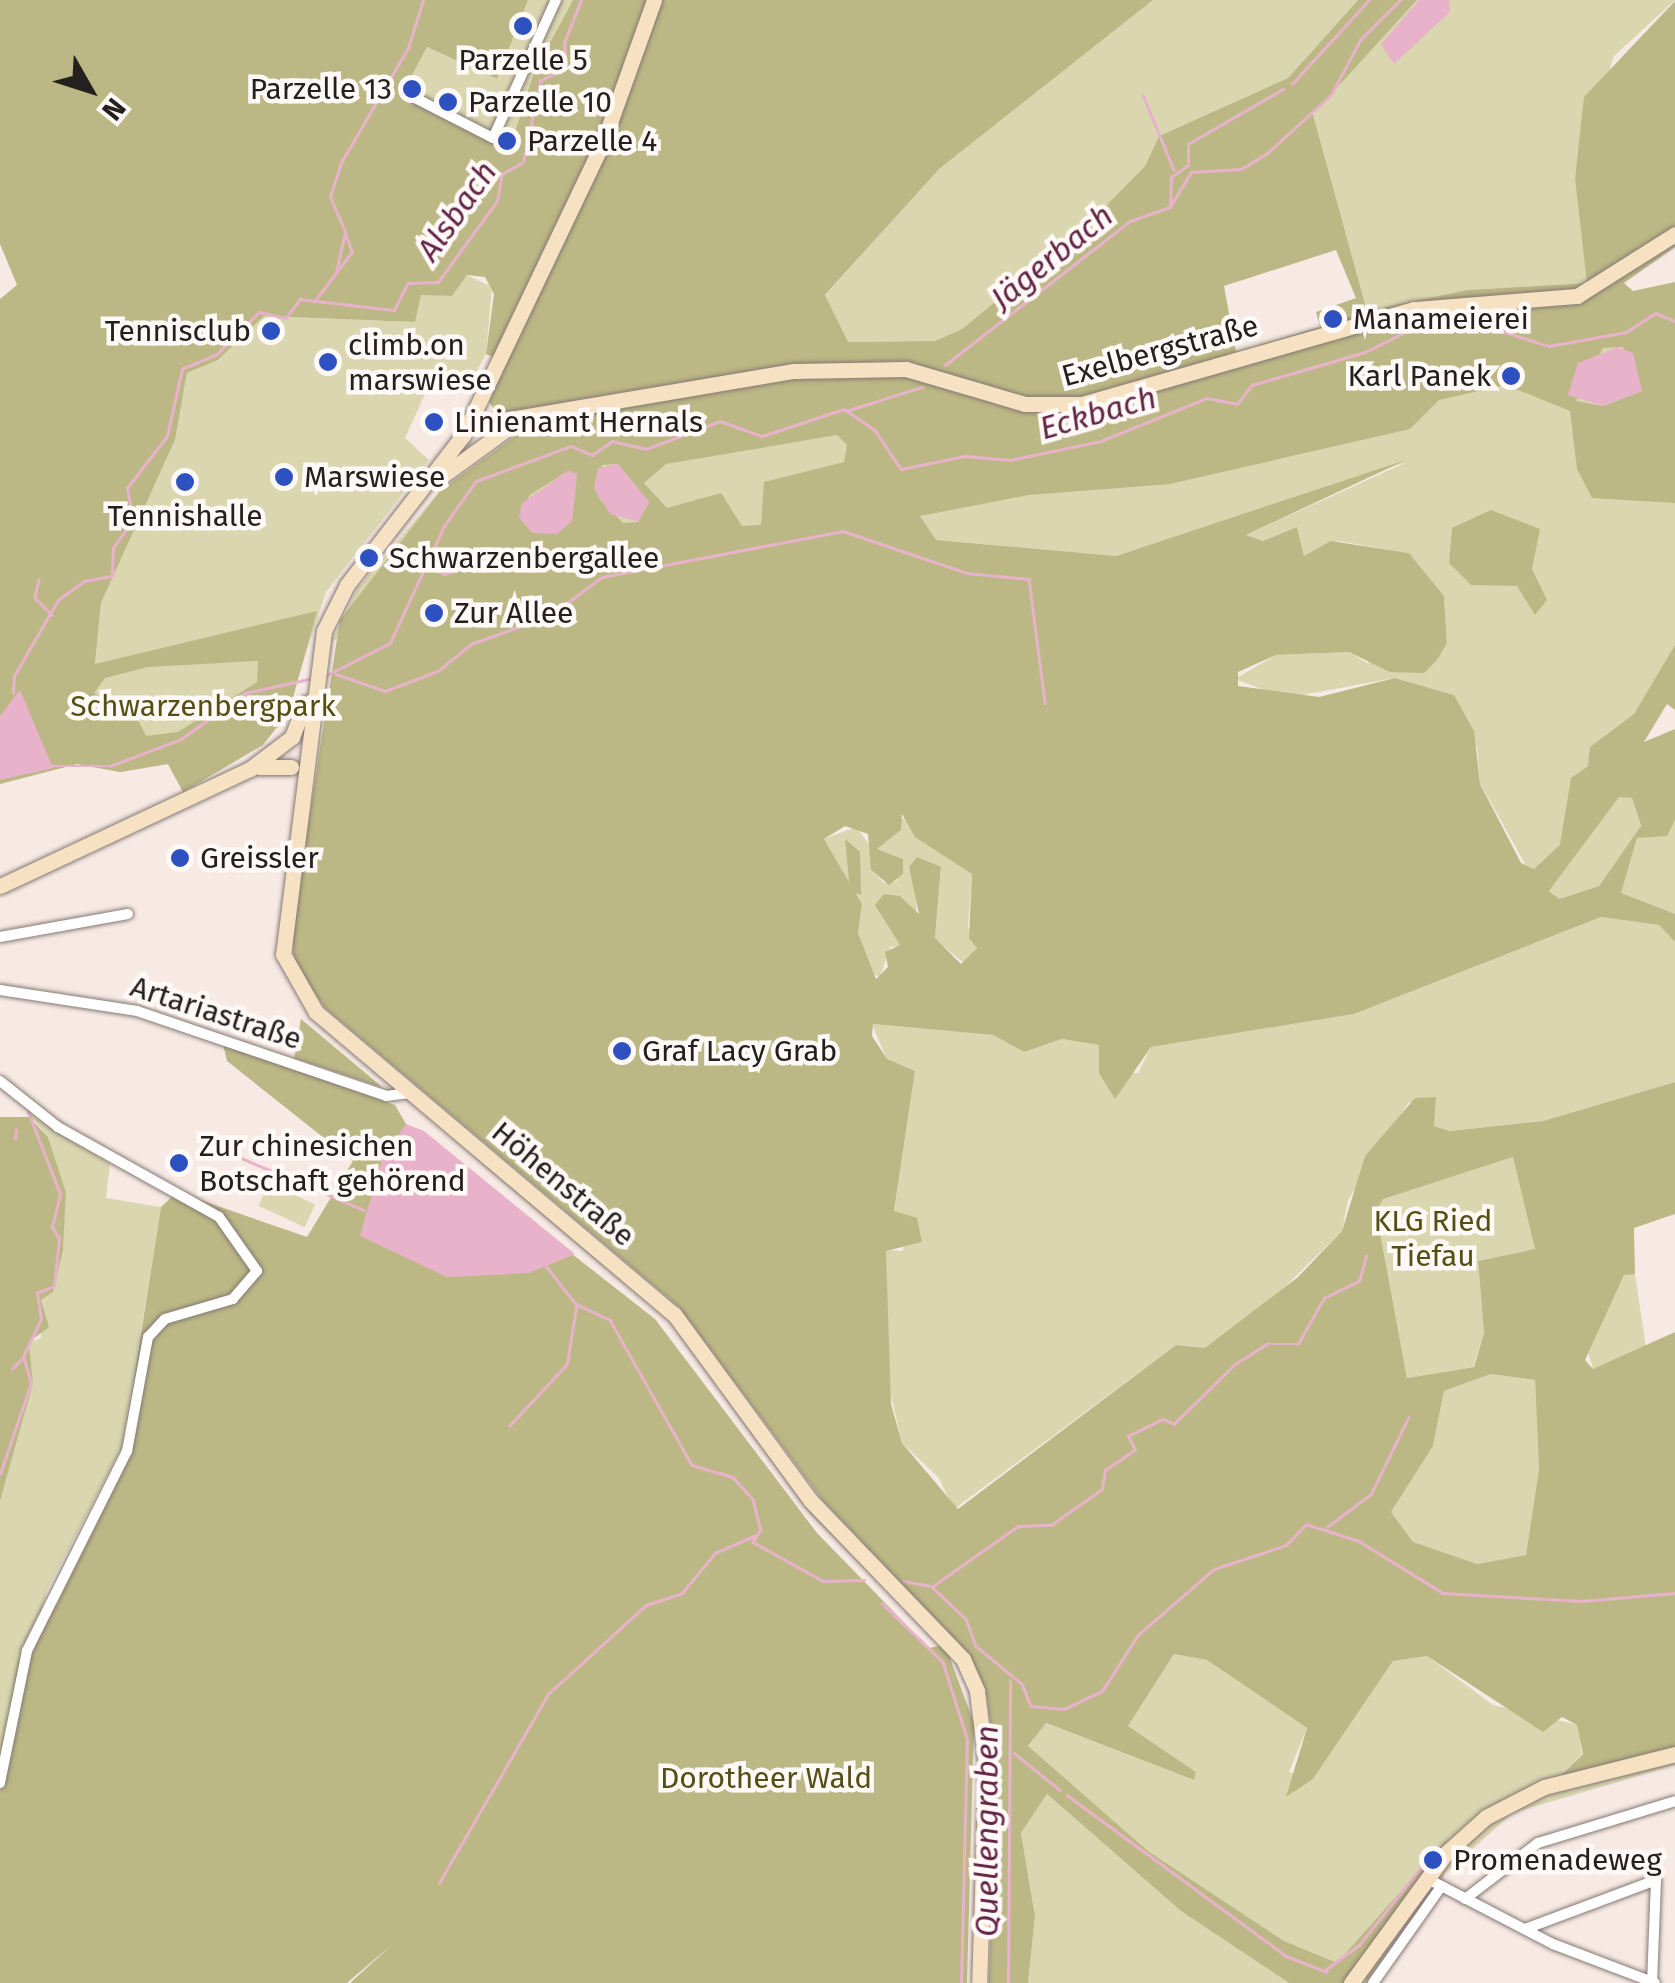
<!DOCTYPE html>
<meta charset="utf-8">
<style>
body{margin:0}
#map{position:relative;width:1675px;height:1983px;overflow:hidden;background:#f7eae4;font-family:"Fira Sans",sans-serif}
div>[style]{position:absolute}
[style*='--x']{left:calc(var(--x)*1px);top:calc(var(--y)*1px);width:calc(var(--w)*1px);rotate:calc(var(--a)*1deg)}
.green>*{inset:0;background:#dad7b0;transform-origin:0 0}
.forest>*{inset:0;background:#bcb885}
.water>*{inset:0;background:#e8b3ca}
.stream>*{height:2.5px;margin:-1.25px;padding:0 1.25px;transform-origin:1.25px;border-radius:1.25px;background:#e8b3ca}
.roads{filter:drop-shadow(0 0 2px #857974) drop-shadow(0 0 2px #857974)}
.street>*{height:10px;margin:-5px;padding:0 5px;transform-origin:5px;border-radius:5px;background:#fff}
.secondary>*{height:15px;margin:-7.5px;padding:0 7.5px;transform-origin:7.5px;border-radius:7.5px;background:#f6e2c2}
.dots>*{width:28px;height:28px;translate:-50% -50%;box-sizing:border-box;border:5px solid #fff9f7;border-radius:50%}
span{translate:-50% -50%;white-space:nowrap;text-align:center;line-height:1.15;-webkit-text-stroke:9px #fff9f7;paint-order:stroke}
.poi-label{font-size:30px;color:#24201e}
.right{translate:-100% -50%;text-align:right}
.left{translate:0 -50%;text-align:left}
.street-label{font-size:30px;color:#24201e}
.park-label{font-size:30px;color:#554f13}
.water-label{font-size:32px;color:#632545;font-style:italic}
.north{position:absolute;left:40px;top:40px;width:100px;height:100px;-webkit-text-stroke:8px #fff9f7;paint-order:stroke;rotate:129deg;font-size:28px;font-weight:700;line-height:40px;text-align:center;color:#24201e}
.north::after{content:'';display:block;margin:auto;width:35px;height:45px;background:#24201e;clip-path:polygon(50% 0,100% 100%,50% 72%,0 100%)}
</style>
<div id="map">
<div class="green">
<i style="clip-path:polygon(528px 0,573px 0,534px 72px,509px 151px,403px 92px,427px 47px,497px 79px)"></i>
<i style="clip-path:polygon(1153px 0,1358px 0,1288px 78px,1159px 136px,1145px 166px,1083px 229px,962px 329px,935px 341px,847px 342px,825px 296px,938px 169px)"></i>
<i style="clip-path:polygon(1417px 0,1675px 0,1614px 56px,1575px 179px,1588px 283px,1467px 290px,1367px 311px,1313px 113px)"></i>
<i style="clip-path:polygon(467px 275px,492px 287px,486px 354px,467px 389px,435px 372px,405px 438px,429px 460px,326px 592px,283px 724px,183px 792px,168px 764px,120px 772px,77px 764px,0 784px,95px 665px,101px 603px,175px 440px,187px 373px,218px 360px,264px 316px,415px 322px,421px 294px,451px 296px)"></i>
<i style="clip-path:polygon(1675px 328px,1675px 665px,1540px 891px,1480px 783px,1477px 748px,1454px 695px,1395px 678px,1285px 698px,1235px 679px,1276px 655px,1349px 652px,1367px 663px,1447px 643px,1444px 596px,1409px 553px,1338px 541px,1304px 556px,1297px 527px,1263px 541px,1246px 535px,1407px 462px,1116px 556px,936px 540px,332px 640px,358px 588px,441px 489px,556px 463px)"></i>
<i style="clip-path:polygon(1619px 796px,1632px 798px,1641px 827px,1599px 886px,1558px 899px,1549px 891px)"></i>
<i style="clip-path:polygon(897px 814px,972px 874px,968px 926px,977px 948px,966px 965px,935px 939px,941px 870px,914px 875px,917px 915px,884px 894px,901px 946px,890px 947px,880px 977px,872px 973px,858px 933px,862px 904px,824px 839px,856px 827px,877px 855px,871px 870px,884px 883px,897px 881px,903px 859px,877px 849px,901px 830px)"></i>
<i style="clip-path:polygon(1675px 820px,1675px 914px,1620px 894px,1637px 838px)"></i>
<i style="clip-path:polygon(1601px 917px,1659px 925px,1675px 942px,1675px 1082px,1543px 1121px,1450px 1131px,1434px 1126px,1436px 1098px,1408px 1103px,1348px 1200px,1342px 1231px,1258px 1313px,1205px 1348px,1176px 1345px,954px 1509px,939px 1478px,902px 1443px,886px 1374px,886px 1250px,903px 1251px,906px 1217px,894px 1212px,915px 1071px,887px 1060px,872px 1024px,993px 1035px,1024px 1052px,1062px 1039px,1099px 1045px,1099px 1073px,1138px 1073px,1151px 1047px,1354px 1014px)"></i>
<i style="clip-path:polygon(27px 1112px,110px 1164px,106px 1198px,161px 1207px,122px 1447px,47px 1590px,0 1762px,0 1501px,33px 1384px,29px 1342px,41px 1338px,41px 1299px,62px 1252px,66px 1192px,48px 1137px)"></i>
<i style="clip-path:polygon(436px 1126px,670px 1318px,935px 1639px,810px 1514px,668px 1320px)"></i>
<i style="clip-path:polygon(1513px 1157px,1536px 1249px,1478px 1261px,1484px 1333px,1473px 1367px,1407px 1378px,1376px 1211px,1383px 1198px)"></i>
<i style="left:269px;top:1183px;width:51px;height:25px;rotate:25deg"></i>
<i style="clip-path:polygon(1625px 1274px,1635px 1274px,1646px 1348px,1593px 1369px,1587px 1348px)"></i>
<i style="clip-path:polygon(1491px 1374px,1535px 1380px,1539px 1469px,1526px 1555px,1477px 1564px,1413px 1543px,1391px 1512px,1433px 1446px,1444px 1391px)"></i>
<i style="clip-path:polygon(1174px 1654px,1207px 1660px,1307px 1728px,1289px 1772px,1313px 1779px,1393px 1661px,1427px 1656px,1493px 1705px,1578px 1725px,1582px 1754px,1557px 1779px,1675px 1758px,1675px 1765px,1513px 1813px,1445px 1873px,1438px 1898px,1379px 1983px,1344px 1983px,1449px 1837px,1337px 1964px,1284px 1941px,1148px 1851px,1028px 1747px,1045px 1723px,1194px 1780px,1196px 1772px,1128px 1726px)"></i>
<i style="clip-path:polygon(1047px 1794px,1181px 1911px,1289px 1983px,1028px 1983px,1035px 1916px,1021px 1833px)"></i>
</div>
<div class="forest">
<i style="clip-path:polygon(evenodd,0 0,528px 0,497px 79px,427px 47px,403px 92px,509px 151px,534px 72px,573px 0,1153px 0,939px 169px,825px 295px,848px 342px,935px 341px,962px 329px,1083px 229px,1145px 166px,1159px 136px,1288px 78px,1358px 0,1417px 0,1313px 114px,1367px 311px,1467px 290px,1587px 283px,1575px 179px,1584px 97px,1675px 1px,1675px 247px,1624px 283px,1633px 291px,1675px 282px,1675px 503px,1592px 498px,1577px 469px,1570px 411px,1506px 385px,1439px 400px,1410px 429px,1170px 484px,1029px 495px,920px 516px,936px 540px,1116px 556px,1406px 460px,1246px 535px,1263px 541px,1297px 527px,1304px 556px,1331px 541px,1409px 553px,1444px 596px,1447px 643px,1437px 660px,1424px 673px,1390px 672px,1349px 652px,1276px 655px,1238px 672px,1238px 686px,1319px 697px,1395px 678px,1454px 695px,1474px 731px,1480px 784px,1521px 863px,1534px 869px,1560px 845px,1571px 778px,1588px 766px,1590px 747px,1634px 714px,1675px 645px,1675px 710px,1667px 704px,1644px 742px,1675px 729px,1675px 820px,1667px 836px,1637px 838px,1621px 893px,1675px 914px,1675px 942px,1659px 925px,1601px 917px,1354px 1014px,1151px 1047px,1115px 1099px,1099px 1073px,1099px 1045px,1062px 1039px,1024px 1052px,993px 1035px,873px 1024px,872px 1036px,887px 1059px,915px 1071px,894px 1211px,917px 1218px,922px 1242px,886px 1251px,891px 1404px,902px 1443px,958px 1509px,1176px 1345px,1205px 1348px,1298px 1277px,1342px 1231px,1365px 1156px,1415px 1098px,1436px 1097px,1434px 1126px,1450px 1131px,1543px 1121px,1675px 1082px,1675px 1214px,1634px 1228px,1635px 1274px,1624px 1275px,1585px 1360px,1593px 1369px,1675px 1332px,1675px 1758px,1556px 1780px,1583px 1754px,1577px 1725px,1562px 1717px,1543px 1732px,1427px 1656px,1393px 1661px,1313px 1779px,1286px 1797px,1307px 1728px,1207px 1660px,1174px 1654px,1128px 1726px,1196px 1772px,1194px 1780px,1046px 1723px,1028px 1746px,1148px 1851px,1284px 1941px,1337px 1963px,1450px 1836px,1344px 1983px,1289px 1983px,1181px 1911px,1047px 1794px,1021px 1833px,1035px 1916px,1028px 1983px,989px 1983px,996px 1770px,987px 1697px,968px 1654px,823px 1501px,679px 1307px,325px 1008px,296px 967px,291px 935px,340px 620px,441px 490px,514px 437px,489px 402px,503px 361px,486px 354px,494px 294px,485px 277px,467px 275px,452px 296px,421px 295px,415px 322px,264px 316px,218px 360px,187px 373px,175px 440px,101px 603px,95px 664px,317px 611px,289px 712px,263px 745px,183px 792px,168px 764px,120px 772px,77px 764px,0 784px,0 299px,17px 285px,0 244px,0 0,1336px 250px,1356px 298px,1316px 312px,1320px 327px,1236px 352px,1224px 286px,1336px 250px,0 0,1623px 347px,1642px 391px,1603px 406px,1576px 401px,1603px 348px,1623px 347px,0 0,837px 435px,847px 445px,844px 462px,764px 482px,761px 525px,742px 526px,721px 493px,667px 508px,644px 483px,666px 464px,837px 435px,0 0,618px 464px,649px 502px,638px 522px,623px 523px,599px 498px,602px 465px,618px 464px,0 0,568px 471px,577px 474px,572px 521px,519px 517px,530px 495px,568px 471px,0 0,258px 661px,257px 682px,178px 732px,146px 736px,137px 718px,94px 693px,105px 678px,148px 667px,258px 661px,0 0,1619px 797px,1632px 798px,1641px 826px,1599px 886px,1559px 899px,1549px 891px,1619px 797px,0 0,902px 814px,915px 837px,972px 874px,969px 938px,977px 948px,961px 964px,935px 938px,941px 867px,917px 857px,909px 867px,919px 914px,900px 896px,884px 894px,875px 905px,900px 945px,885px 952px,888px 967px,876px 979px,858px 933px,862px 904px,824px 839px,845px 826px,868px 834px,871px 870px,889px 885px,903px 874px,903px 859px,877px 849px,901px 830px,902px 814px,0 0,1513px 1157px,1535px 1249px,1478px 1261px,1484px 1333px,1474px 1367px,1407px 1378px,1376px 1211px,1383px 1199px,1513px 1157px,0 0,1491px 1374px,1535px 1380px,1539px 1469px,1526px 1555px,1477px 1564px,1413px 1542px,1391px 1512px,1433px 1446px,1444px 1391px,1491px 1374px)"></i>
<i style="clip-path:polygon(1491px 510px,1540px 529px,1532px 569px,1547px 600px,1535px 615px,1517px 586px,1471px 585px,1449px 563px,1452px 528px)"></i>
<i style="clip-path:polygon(845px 839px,860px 852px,861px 895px,850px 891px)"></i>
<i style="clip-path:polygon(301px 1019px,381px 1086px,381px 1087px,294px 1058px)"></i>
<i style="clip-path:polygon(223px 1044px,395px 1105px,406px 1124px,655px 1319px,817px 1533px,929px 1648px,945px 1645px,974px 1723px,967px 1983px,350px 1983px,394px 1943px,347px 1983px,0 1983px,0 1762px,18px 1662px,123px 1447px,161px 1207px,177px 1192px,307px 1237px,353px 1161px,227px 1061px)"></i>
<i style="clip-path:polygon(0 1117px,29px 1117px,48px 1137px,66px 1192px,63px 1250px,53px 1292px,41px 1300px,49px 1327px,29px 1342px,33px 1384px,0 1501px)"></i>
</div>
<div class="water">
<i style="clip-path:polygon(1419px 0,1449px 0,1450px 12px,1394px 64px,1381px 44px)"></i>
<i style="clip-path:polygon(1618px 347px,1633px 353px,1642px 391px,1603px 406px,1568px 395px,1578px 363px)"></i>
<i style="clip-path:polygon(618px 464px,649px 502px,638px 522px,610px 514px,594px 488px,598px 468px)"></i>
<i style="clip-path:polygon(568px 471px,577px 474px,572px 521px,557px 534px,532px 533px,519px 517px,522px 503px)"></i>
<i style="clip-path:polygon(20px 690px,53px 768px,0 780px,0 716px)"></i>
<i style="clip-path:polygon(406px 1124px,424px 1131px,575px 1254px,529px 1273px,447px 1277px,360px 1236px,382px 1159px)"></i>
</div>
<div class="stream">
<i style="--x:1292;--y:84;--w:114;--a:-47.5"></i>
<i style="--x:1143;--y:95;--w:81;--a:67.5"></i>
<i style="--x:1170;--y:207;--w:30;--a:-88"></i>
<i style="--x:1171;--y:177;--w:21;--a:-35"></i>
<i style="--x:1188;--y:165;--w:21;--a:-90"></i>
<i style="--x:1188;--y:144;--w:110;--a:-30.1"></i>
<i style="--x:336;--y:273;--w:26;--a:-53"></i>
<i style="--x:352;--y:252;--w:19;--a:-111"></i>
<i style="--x:314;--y:302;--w:36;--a:-53"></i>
<i style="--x:336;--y:273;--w:42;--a:-77.6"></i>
<i style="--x:345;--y:232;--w:38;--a:-113"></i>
<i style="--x:330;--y:197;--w:38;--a:-72"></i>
<i style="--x:342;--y:161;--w:131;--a:-59.7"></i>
<i style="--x:408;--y:48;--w:50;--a:-72.6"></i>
<i style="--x:945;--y:365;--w:234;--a:-37.9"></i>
<i style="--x:1130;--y:221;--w:42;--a:-19.3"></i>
<i style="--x:1170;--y:207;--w:41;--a:-59"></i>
<i style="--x:1191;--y:172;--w:50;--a:-3.4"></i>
<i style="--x:1241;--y:169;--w:29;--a:-31"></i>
<i style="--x:1266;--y:154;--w:88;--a:-42.2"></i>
<i style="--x:1331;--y:95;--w:62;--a:-62.2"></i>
<i style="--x:1360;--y:40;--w:57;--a:-45"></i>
<i style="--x:849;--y:410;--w:77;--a:-17.5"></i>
<i style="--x:427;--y:564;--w:20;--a:30"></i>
<i style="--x:444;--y:574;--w:77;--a:-16.6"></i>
<i style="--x:39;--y:579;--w:19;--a:102"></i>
<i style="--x:35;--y:598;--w:24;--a:45"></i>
<i style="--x:336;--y:674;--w:52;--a:19.1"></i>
<i style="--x:385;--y:691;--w:57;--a:-20.7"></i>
<i style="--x:438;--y:671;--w:43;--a:-39.3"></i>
<i style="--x:471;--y:644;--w:85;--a:-19.9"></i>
<i style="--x:551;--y:615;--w:64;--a:-36.7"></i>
<i style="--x:602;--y:577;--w:245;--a:-10.8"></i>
<i style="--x:843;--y:531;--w:131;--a:18.7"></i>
<i style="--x:967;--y:573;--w:62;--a:5.5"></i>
<i style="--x:1029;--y:579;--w:125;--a:82.6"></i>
<i style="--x:327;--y:675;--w:71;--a:-26.9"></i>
<i style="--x:390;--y:643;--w:129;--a:-65.2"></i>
<i style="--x:444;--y:526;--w:55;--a:-54.6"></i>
<i style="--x:476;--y:481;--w:101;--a:-20.2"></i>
<i style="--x:571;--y:446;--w:23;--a:23"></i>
<i style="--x:592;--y:455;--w:24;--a:-35"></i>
<i style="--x:612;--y:441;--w:35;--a:13"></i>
<i style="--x:646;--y:449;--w:79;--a:-20.7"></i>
<i style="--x:720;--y:421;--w:45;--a:19.7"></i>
<i style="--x:762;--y:436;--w:86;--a:-18.2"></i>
<i style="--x:844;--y:409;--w:37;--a:34"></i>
<i style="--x:875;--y:430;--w:47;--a:56.3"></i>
<i style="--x:901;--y:469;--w:65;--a:-11.5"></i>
<i style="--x:965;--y:456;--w:45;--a:5.1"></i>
<i style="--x:1010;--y:460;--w:93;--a:-11.8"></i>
<i style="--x:1101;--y:441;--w:114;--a:-22.1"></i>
<i style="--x:1207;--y:398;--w:31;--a:11"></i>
<i style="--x:1237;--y:404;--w:24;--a:-52"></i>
<i style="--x:1252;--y:385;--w:118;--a:-16.3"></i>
<i style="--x:1365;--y:352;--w:67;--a:-26.6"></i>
<i style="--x:1425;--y:322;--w:60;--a:3.8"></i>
<i style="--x:1485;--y:326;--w:67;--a:17.4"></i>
<i style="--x:1549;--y:346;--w:78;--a:-10.3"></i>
<i style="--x:1626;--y:332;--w:35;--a:-33"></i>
<i style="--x:1655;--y:313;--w:22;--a:22"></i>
<i style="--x:13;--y:693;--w:17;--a:-87"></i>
<i style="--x:14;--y:676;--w:88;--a:-59.9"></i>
<i style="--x:58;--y:600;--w:32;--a:-36"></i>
<i style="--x:84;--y:581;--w:28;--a:-10"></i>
<i style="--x:112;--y:576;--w:28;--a:-88"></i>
<i style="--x:113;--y:548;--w:35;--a:-55"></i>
<i style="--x:133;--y:519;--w:32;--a:-101"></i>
<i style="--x:127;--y:488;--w:66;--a:-52.4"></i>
<i style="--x:167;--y:436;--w:69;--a:-77.4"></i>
<i style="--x:182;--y:369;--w:38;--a:-23"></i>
<i style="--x:217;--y:354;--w:59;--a:-45"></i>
<i style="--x:259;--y:312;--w:28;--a:13"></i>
<i style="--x:286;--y:318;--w:24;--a:-54"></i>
<i style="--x:300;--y:299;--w:95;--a:6.7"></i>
<i style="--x:394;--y:310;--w:30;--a:-63"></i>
<i style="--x:408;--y:283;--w:30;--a:-2"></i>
<i style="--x:438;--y:282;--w:100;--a:-53.9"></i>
<i style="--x:497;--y:201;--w:27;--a:-80"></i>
<i style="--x:502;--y:174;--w:24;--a:-30"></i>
<i style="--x:523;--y:162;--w:83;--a:-78.1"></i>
<i style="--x:540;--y:81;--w:30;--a:-28"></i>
<i style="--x:566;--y:67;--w:24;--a:-95"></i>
<i style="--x:564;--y:43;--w:46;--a:-68.4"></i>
<i style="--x:50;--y:766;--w:60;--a:0"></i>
<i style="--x:110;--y:766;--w:76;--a:-20.8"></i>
<i style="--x:181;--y:739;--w:79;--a:-35.7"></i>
<i style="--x:245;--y:693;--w:66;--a:-12.3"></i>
<i style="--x:15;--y:1139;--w:9;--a:-84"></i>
<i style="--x:241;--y:1158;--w:134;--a:22.9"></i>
<i style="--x:546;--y:1266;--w:48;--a:51.7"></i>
<i style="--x:576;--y:1304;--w:38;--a:25"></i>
<i style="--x:610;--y:1320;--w:167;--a:60.5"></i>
<i style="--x:692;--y:1465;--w:43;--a:16.3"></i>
<i style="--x:733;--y:1477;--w:30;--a:48"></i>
<i style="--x:753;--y:1499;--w:32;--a:76"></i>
<i style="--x:761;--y:1530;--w:14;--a:124"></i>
<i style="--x:753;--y:1542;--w:80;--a:29.1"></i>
<i style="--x:823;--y:1581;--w:41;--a:-1.4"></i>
<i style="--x:12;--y:1369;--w:13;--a:-48"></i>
<i style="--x:509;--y:1426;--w:85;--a:-46.9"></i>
<i style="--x:567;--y:1364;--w:58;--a:-81"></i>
<i style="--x:0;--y:1474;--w:96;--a:-71.2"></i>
<i style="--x:31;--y:1383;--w:27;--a:-107"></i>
<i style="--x:23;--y:1357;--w:42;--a:-64.7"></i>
<i style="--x:41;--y:1319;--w:26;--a:-99"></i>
<i style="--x:37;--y:1293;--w:18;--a:-22"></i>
<i style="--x:54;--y:1286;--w:47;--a:-83.9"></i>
<i style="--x:59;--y:1239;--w:14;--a:-120"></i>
<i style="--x:52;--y:1227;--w:34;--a:-76"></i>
<i style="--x:60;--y:1194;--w:88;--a:-111.3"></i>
<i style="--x:1327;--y:1527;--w:55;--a:-36.9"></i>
<i style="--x:1371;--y:1494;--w:85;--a:-64"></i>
<i style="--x:903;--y:1581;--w:28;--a:10"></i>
<i style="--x:931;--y:1586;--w:48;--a:43.3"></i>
<i style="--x:966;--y:1619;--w:29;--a:70"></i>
<i style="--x:976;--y:1646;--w:60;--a:39.6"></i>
<i style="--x:1022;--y:1684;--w:24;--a:68"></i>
<i style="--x:1031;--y:1706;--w:33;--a:5"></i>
<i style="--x:1064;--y:1709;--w:42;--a:-25.3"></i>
<i style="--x:1102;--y:1691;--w:67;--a:-57.3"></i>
<i style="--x:1138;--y:1635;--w:101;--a:-41"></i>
<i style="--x:1214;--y:1569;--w:76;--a:-18.4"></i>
<i style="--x:1286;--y:1545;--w:29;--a:-46"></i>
<i style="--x:1306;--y:1524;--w:56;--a:17.8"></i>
<i style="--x:1359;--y:1541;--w:99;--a:31.8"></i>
<i style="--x:1443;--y:1593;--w:139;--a:3.3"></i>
<i style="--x:1582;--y:1601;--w:93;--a:-4.9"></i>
<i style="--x:933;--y:1586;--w:104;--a:-35.2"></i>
<i style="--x:1018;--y:1526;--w:33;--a:-2"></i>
<i style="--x:1051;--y:1525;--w:62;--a:-35.2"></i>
<i style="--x:1102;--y:1489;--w:19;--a:-81"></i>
<i style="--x:1105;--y:1470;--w:36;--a:-34"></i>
<i style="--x:1135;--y:1450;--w:16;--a:-117"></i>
<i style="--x:1128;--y:1436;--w:39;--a:-26"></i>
<i style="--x:1163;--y:1419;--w:12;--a:24"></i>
<i style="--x:1174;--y:1424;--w:86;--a:-44.5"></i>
<i style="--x:1235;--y:1364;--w:38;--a:-32"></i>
<i style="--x:1267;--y:1344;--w:31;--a:0"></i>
<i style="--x:1298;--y:1344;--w:53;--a:-60.5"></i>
<i style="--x:1324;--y:1298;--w:39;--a:-26"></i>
<i style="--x:1359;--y:1281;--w:26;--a:-74"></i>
<i style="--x:882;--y:1603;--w:85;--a:44"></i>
<i style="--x:943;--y:1662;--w:80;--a:72.5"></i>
<i style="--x:1014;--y:1753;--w:59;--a:38.8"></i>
<i style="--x:1067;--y:1795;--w:272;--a:36.3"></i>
<i style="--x:1286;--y:1956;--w:44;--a:21.3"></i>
<i style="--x:439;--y:1883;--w:218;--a:-60"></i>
<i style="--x:548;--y:1694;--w:132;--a:-42.2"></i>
<i style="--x:646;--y:1605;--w:38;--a:-18"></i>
<i style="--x:682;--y:1593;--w:52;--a:-50.5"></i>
<i style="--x:715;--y:1553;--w:43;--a:-23.6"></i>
<i style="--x:1384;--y:1959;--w:84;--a:-56.7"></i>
<i style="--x:1325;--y:1970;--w:42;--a:-36.3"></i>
<i style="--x:1359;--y:1945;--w:124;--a:-51.2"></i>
<i style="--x:961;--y:1983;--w:242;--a:-88.6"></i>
<i style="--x:1008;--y:1983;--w:302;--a:-89.6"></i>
</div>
<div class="roads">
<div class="street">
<i style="--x:417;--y:99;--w:85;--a:27.2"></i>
<i style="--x:493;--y:138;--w:152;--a:-65.5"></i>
<i style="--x:0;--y:937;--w:130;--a:-10.2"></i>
<i style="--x:0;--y:990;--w:139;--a:8.7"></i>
<i style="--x:137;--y:1011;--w:263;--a:18.8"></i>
<i style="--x:386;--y:1096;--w:26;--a:-7"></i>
<i style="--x:0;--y:1081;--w:74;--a:38.4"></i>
<i style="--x:58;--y:1127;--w:184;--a:29.2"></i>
<i style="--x:219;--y:1217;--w:66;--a:54.9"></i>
<i style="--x:257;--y:1271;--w:37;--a:131"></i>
<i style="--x:233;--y:1299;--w:71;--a:163.6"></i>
<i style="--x:165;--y:1319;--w:25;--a:133"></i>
<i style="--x:148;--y:1337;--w:116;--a:100.4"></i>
<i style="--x:127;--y:1451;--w:224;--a:116.6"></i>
<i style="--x:27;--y:1651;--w:135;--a:101.6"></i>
<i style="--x:1428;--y:1879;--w:141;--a:27.5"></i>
<i style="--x:1553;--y:1944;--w:109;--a:20.9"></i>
<i style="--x:1465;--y:1899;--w:92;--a:-37.5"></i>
<i style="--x:1538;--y:1843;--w:143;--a:-17"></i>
<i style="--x:1525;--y:1929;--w:140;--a:-20.5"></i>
<i style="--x:1656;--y:1880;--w:102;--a:92.2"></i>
<i style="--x:1373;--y:1983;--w:118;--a:-54.7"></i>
</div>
<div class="secondary">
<i style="--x:654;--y:0;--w:149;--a:109.7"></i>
<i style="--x:604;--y:140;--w:326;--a:115.5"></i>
<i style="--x:464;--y:434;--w:191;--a:127.8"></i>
<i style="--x:347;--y:585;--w:51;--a:116.6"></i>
<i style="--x:324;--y:631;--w:326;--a:97.2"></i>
<i style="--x:283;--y:954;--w:67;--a:60.4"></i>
<i style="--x:316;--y:1012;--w:468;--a:40.2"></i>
<i style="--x:674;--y:1314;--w:230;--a:53.8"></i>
<i style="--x:810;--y:1500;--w:221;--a:46.1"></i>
<i style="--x:963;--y:1659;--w:35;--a:66"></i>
<i style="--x:977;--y:1691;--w:76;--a:83.2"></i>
<i style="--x:986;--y:1766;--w:217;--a:91.8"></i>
<i style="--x:492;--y:422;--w:306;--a:-9.6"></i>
<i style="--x:794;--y:371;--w:112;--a:-1"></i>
<i style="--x:906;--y:369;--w:124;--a:16.4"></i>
<i style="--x:1025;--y:404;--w:57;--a:0"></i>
<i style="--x:1082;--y:404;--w:345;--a:-16"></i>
<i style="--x:1414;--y:309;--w:164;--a:-4.6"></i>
<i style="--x:1577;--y:296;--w:116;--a:-32.3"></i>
<i style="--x:438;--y:479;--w:95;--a:-36"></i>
<i style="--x:259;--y:767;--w:32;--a:0"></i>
<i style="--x:0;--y:886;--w:276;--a:-25.1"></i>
<i style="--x:250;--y:769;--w:53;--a:-37.3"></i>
<i style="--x:292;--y:737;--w:36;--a:-69"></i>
<i style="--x:1351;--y:1983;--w:162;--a:-53.8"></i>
<i style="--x:1447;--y:1852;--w:52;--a:-41.9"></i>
<i style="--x:1486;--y:1817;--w:65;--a:-27.3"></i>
<i style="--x:1544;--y:1787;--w:135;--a:-14.1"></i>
</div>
</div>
<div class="dots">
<i style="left:523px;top:26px;background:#2d51c0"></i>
<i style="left:412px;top:89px;background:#2d51c0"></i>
<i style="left:448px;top:102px;background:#2d51c0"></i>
<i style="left:507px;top:141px;background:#2d51c0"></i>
<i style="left:1333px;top:319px;background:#2d51c0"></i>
<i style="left:271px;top:331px;background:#2d51c0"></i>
<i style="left:328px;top:362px;background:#2d51c0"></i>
<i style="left:1511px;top:376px;background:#2d51c0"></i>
<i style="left:434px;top:422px;background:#2d51c0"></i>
<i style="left:284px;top:477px;background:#2d51c0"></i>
<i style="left:185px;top:482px;background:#2d51c0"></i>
<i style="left:369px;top:558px;background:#2d51c0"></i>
<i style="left:434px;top:613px;background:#2d51c0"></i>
<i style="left:180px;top:858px;background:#2d51c0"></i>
<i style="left:622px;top:1051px;background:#2d51c0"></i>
<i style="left:179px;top:1163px;background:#2d51c0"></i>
<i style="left:1433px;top:1860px;background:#2d51c0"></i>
</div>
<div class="poi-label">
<span style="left:523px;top:60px">Parzelle 5</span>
<span class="right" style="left:392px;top:89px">Parzelle 13</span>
<span class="left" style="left:468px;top:102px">Parzelle 10</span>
<span class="left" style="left:527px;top:141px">Parzelle 4</span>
<span class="left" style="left:1353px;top:319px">Manameierei</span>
<span class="right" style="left:251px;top:331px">Tennisclub</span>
<span class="left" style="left:348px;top:362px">climb.on<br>marswiese</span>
<span class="right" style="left:1491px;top:376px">Karl Panek</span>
<span class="left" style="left:454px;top:422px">Linienamt Hernals</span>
<span class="left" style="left:304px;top:477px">Marswiese</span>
<span style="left:185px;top:516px">Tennishalle</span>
<span class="left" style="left:389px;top:558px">Schwarzenbergallee</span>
<span class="left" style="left:454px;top:613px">Zur Allee</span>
<span class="left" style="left:200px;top:858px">Greissler</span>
<span class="left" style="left:642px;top:1051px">Graf Lacy Grab</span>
<span class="left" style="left:199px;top:1163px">Zur chinesichen<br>Botschaft gehörend</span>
<span class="left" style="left:1453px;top:1860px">Promenadeweg</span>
</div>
<div class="street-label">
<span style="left:1160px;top:351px;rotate:-15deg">Exelbergstraße</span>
<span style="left:216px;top:1013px;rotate:18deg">Artariastraße</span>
<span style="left:563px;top:1184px;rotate:40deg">Höhenstraße</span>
</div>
<div class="park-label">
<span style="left:203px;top:706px">Schwarzenbergpark</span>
<span style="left:1433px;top:1238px">KLG Ried<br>Tiefau</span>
<span style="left:766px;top:1778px">Dorotheer Wald</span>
</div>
<div class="water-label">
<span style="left:457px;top:211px;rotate:-55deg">Alsbach</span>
<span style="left:1052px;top:257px;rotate:-39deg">Jägerbach</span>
<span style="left:1098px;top:413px;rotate:-16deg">Eckbach</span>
<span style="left:987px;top:1831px;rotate:-90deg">Quellengraben</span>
</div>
<div class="north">N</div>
</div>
